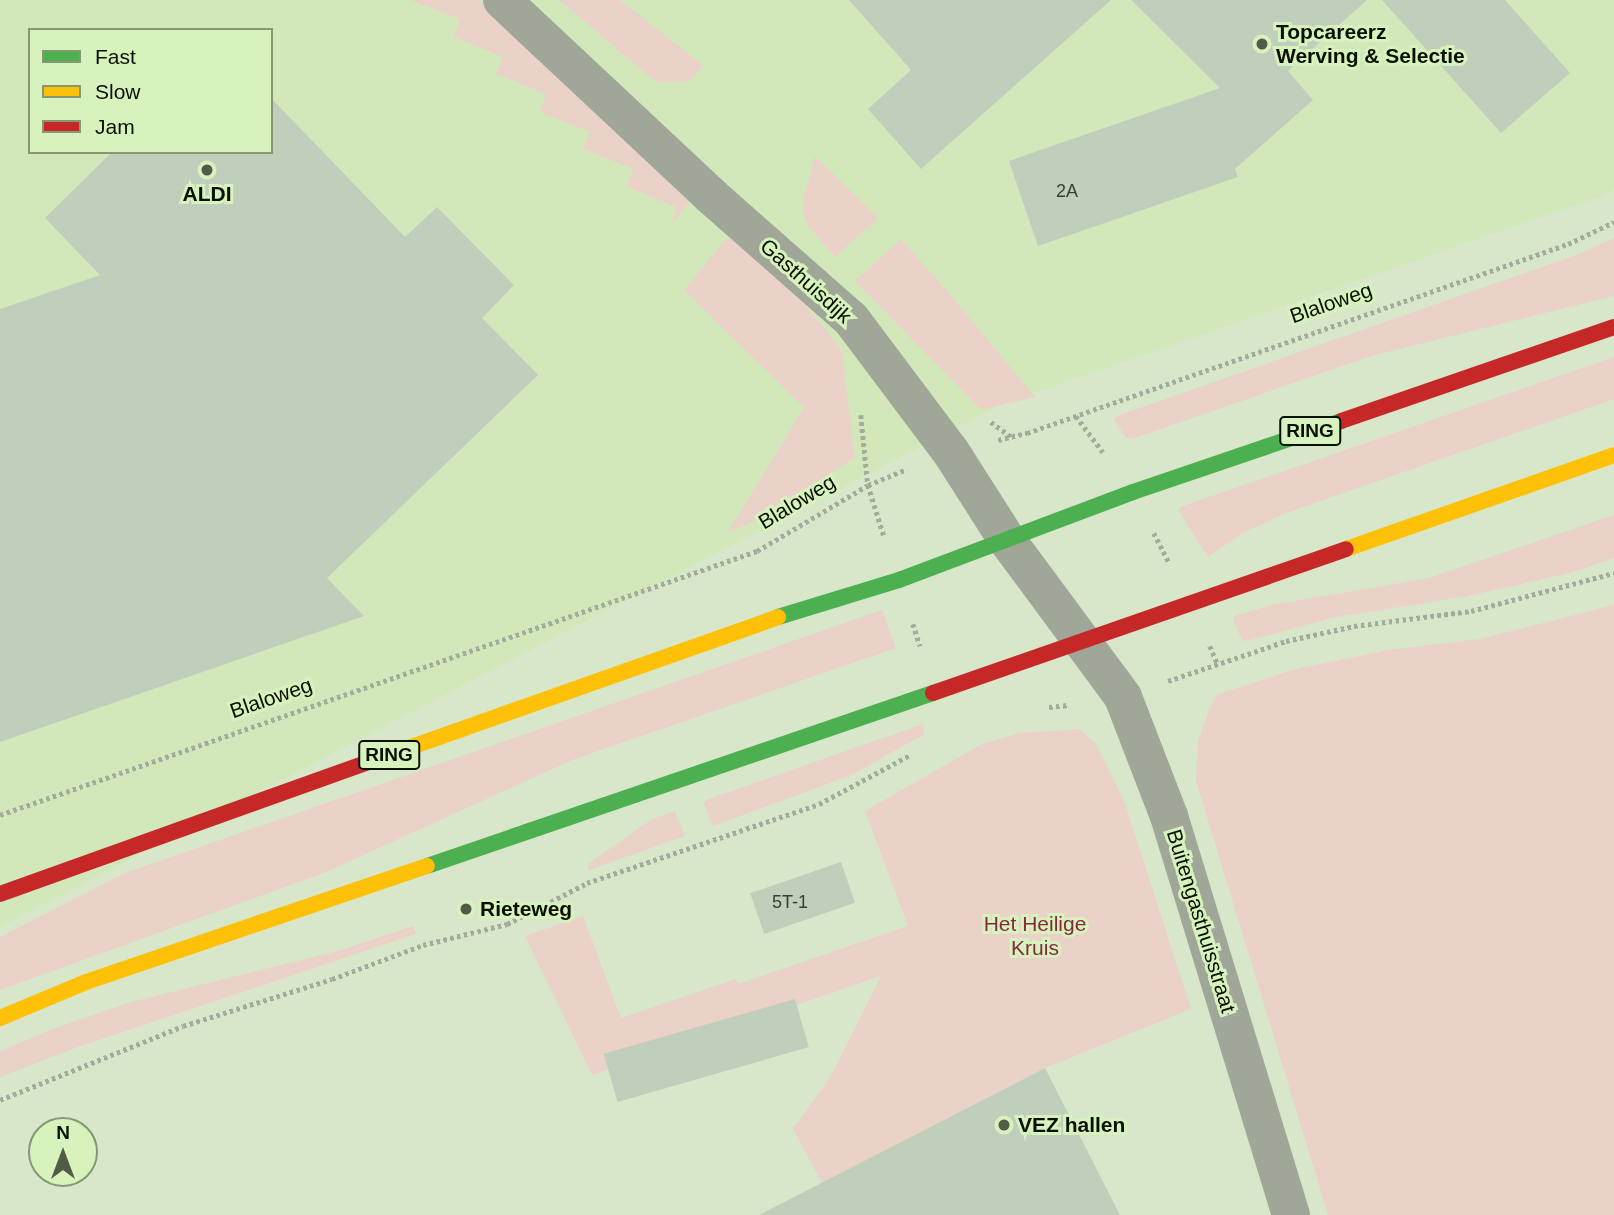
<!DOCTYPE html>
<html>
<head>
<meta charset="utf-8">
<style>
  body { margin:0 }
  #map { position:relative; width:1614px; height:1215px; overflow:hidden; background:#d8e6ca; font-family:Arial,sans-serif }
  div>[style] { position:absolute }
  .built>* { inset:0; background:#d2e8bb }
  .green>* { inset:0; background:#ebd2c9 }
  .building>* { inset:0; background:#bfcfbb; transform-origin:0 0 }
  .path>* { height:4.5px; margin-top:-2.25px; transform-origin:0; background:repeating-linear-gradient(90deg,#a3ab9b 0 3.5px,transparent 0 7px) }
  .street>* { height:38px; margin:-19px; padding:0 19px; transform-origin:19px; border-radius:19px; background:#a0a698 }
  .fast>* { height:16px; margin:-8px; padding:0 8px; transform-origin:8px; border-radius:8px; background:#4caf50 }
  .slow>* { height:16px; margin:-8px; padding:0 8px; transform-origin:8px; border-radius:8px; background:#ffc107 }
  .jam>* { height:16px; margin:-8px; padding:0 8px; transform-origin:8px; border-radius:8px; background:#c62828 }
  .dots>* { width:19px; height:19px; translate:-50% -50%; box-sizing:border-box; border:4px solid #d8f2be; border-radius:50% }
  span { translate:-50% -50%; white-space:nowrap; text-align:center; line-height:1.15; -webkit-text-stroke:6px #d8f2be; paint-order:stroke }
  .number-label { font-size:18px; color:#364030 }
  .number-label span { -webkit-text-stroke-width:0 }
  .shield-label span { padding:2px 5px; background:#d8f2be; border:2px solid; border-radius:5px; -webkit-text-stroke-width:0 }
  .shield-label { font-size:19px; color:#081001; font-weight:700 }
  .poi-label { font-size:21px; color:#081001; font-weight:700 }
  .left { translate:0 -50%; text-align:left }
  .street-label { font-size:21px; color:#081001 }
  .park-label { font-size:21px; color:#842a40 }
  .legend { position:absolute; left:28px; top:28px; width:245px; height:126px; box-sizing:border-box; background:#d8f2be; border:2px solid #859872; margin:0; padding:9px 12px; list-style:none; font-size:21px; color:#081001 }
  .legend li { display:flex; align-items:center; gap:14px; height:35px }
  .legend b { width:35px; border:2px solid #859872 }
  .north { position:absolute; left:28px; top:1117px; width:70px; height:70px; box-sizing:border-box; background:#d8f2be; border:2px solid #859872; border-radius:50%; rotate:0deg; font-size:19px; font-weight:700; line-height:28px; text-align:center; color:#081001 }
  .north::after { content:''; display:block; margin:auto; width:24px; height:32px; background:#515b47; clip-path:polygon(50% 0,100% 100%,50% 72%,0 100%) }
</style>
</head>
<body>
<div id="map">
  <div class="built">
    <div style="clip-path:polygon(evenodd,0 0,1614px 0,1614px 189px,1602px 196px,1002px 404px,0 927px,0 0,30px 30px,271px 30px,271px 152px,30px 152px,30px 30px)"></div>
  </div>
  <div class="green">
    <div style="clip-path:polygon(410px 0,478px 0,689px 182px,691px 200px,672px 224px,676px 207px,627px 187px,633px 169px,583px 149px,590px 132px,540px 112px,546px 94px,496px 74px,503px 57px,454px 37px,460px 19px)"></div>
    <div style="clip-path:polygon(559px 0,620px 0,704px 66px,691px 79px,682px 82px,656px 82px)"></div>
    <div style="clip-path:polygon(815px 156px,878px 218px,835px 257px,809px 227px,803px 214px,803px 200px)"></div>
    <div style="clip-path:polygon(732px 237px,800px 297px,842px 351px,855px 457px,766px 516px,727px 533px,804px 408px,684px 290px,726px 239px)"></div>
    <div style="clip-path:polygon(1614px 238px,1614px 296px,1371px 356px,1132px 439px,1127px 438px,1114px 421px,1117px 416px,1579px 254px)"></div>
    <div style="clip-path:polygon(901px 239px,947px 291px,1035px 397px,981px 410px,855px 281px)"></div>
    <div style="clip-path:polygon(1614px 357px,1614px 399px,1286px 513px,1241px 534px,1208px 557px,1179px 512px,1180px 507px)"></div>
    <div style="clip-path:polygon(1614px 515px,1614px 558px,1570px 573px,1468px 596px,1332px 618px,1247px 641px,1242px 640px,1233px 620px,1235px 616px,1271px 605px,1429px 578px)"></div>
    <div style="clip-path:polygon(1614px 605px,1614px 1215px,1328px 1215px,1196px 781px,1198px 742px,1210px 707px,1218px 694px,1296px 669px,1388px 650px,1479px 639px)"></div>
    <div style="clip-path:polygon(882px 610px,896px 648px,572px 760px,324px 873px,0 990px,0 937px,125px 873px)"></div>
    <div style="clip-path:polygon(923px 724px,924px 734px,852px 775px,713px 826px,704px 804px,706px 800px)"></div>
    <div style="clip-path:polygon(1079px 729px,1096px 744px,1125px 803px,1191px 1009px,1045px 1068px,822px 1183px,793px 1129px,831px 1076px,881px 976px,592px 1075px,525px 936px,583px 916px,621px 1018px,736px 979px,738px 984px,908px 926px,865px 811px,982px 744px,1020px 733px)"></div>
    <div style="clip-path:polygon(675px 811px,685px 836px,589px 870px,588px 864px,652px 819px)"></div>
    <div style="clip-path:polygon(413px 926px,416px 934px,78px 1047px,0 1077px,0 1051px,58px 1027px,131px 1002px,338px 951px)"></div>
  </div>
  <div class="building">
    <div style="clip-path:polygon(849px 0,1111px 0,921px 169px,868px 109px,911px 70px)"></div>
    <div style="clip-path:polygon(1131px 0,1367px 0,1288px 71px,1313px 100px,1235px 169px,1238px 177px,1038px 246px,1009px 161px,1220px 88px)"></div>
    <div style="clip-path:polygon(1382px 0,1505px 0,1570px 73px,1501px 133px)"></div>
    <div style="clip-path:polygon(271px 98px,405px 237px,437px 207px,514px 285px,482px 318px,538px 375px,327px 578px,364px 616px,0 742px,0 309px,100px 275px,45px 218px,112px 152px,271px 152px)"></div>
    <div style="left:841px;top:862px;width:43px;height:96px;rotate:71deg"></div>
    <div style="left:795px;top:999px;width:50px;height:199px;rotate:74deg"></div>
    <div style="clip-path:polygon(1045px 1068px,1120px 1215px,759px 1215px)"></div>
  </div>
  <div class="path">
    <div style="left:861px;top:415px;width:70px;rotate:84.3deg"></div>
    <div style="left:868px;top:485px;width:53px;rotate:72.6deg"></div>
    <div style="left:1076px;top:416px;width:45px;rotate:53.1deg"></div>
    <div style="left:991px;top:422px;width:26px;rotate:36deg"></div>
    <div style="left:998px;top:440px;width:30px;rotate:-14deg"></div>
    <div style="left:1027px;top:433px;width:573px;rotate:-19.26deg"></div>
    <div style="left:1568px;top:244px;width:51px;rotate:-25.6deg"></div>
    <div style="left:1154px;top:533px;width:34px;rotate:63deg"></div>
    <div style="left:913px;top:624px;width:23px;rotate:72deg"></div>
    <div style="left:1210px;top:646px;width:21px;rotate:67deg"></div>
    <div style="left:1168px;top:681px;width:125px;rotate:-18.7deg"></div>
    <div style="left:1286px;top:641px;width:70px;rotate:-12.4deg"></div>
    <div style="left:1354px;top:626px;width:118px;rotate:-7.3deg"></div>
    <div style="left:1471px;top:611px;width:148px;rotate:-14.9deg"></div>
    <div style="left:1049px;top:707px;width:19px;rotate:-6deg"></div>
    <div style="left:0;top:815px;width:802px;rotate:-19.23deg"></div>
    <div style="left:757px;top:551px;width:129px;rotate:-30.7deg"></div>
    <div style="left:868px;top:485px;width:42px;rotate:-22.3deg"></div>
    <div style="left:0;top:1100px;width:197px;rotate:-22deg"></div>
    <div style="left:183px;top:1026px;width:156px;rotate:-17.5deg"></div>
    <div style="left:332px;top:979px;width:97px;rotate:-20.5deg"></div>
    <div style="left:423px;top:945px;width:87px;rotate:-14deg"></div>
    <div style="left:507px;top:924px;width:90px;rotate:-27.1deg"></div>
    <div style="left:587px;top:883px;width:245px;rotate:-18.8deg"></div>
    <div style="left:819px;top:804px;width:103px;rotate:-28.3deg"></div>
  </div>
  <div class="street">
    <div style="left:502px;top:0;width:284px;rotate:43.1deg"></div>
    <div style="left:709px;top:194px;width:189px;rotate:41.4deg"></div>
    <div style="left:851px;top:319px;width:166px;rotate:53.1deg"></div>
    <div style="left:951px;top:452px;width:104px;rotate:57.5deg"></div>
    <div style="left:1007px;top:540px;width:195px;rotate:53.5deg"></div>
    <div style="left:1123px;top:697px;width:128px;rotate:68.9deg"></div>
    <div style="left:1169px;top:816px;width:417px;rotate:73deg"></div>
  </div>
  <div class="fast">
    <div style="left:778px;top:617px;width:127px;rotate:-17deg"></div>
    <div style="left:899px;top:580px;width:250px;rotate:-20.6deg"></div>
    <div style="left:1133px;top:492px;width:220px;rotate:-18.8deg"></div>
    <div style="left:427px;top:866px;width:535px;rotate:-18.88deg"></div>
  </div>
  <div class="slow">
    <div style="left:1346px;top:549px;width:284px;rotate:-19.3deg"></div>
    <div style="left:386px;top:756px;width:416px;rotate:-19.5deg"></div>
    <div style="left:0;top:1018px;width:93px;rotate:-22.7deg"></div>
    <div style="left:86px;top:982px;width:360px;rotate:-18.8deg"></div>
  </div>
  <div class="jam">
    <div style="left:1341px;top:421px;width:289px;rotate:-19deg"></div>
    <div style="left:933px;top:693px;width:437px;rotate:-19.2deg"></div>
    <div style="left:0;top:894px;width:410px;rotate:-19.7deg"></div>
  </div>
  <div class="dots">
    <div style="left:1262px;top:44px;background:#515b47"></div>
    <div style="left:207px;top:170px;background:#515b47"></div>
    <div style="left:466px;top:909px;background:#515b47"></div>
    <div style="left:1004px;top:1125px;background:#515b47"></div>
  </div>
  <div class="number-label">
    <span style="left:1067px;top:191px">2A</span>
    <span style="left:790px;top:902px">5T-1</span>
  </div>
  <div class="shield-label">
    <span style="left:1310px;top:431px">RING</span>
    <span style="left:389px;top:755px">RING</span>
  </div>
  <div class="poi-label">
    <span class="left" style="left:1276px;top:44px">Topcareerz<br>Werving &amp; Selectie</span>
    <span style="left:207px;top:194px">ALDI</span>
    <span class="left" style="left:480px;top:909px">Rieteweg</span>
    <span class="left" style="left:1018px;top:1125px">VEZ hallen</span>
  </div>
  <div class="street-label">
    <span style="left:806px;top:281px;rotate:42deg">Gasthuisdijk</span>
    <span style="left:1331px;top:303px;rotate:-19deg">Blaloweg</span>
    <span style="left:797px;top:502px;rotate:-31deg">Blaloweg</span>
    <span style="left:271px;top:698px;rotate:-19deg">Blaloweg</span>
    <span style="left:1201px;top:921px;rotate:73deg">Buitengasthuisstraat</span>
  </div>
  <div class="park-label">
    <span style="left:1035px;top:936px">Het Heilige<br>Kruis</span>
  </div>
  <ul class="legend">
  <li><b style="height:9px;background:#4caf50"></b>Fast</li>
  <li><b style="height:9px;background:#ffc107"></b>Slow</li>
  <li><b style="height:9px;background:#c62828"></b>Jam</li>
  </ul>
  <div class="north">N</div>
</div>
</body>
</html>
